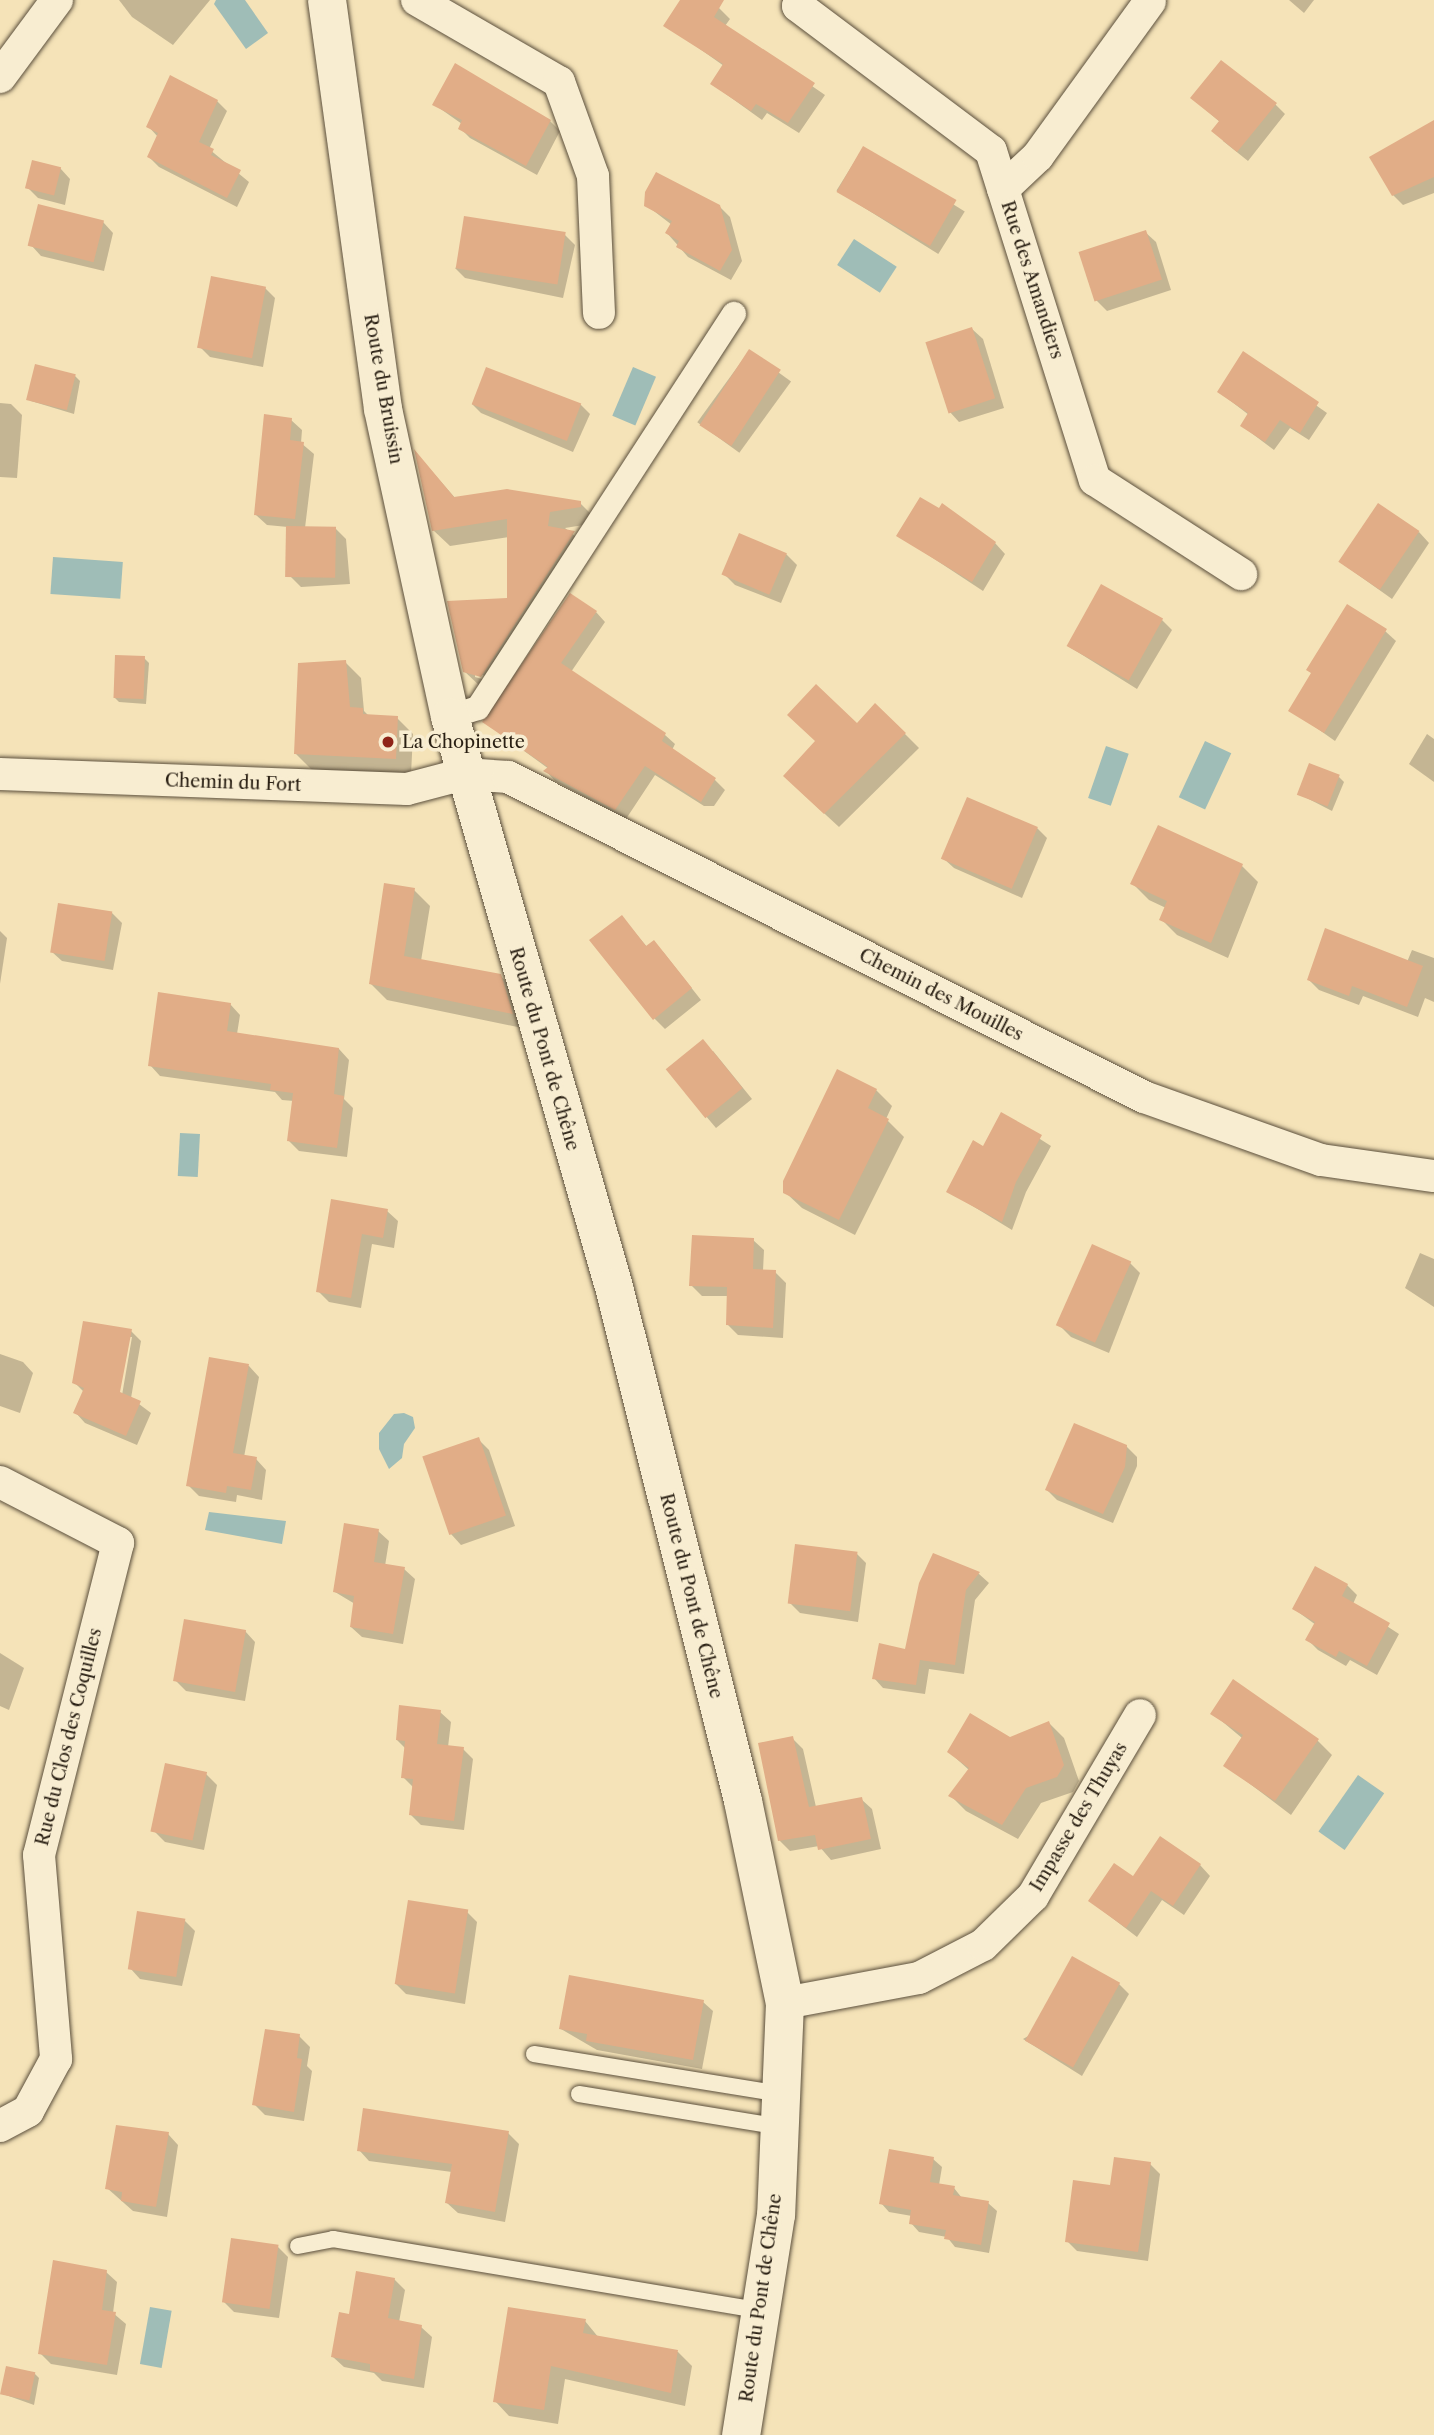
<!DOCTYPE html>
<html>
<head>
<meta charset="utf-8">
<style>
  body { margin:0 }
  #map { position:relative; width:1434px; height:2435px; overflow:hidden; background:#f5e3b8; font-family:"Libre Caslon Text",serif }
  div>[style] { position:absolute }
  .water>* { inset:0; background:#9fbdb7; transform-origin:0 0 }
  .shadow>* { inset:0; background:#0003; transform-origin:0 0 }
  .building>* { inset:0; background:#e1ad87; transform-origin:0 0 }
  .roads { filter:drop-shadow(0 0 2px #5b4f3c) drop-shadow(0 0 2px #5b4f3c) }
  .service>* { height:16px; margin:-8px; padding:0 8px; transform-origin:8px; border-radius:8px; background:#f8edd1 }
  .pedestrian>* { height:24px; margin:-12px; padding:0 12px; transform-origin:12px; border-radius:12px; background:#f8edd1 }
  .minor>* { height:32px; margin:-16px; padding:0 16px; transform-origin:16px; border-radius:16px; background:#f8edd1 }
  .tertiary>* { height:38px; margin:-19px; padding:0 19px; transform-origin:19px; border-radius:19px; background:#f8edd1 }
  .dots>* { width:19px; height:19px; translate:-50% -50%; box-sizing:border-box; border:4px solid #f8edd1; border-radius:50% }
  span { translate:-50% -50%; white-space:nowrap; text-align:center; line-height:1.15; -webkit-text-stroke:7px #f8edd1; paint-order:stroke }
  .street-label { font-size:18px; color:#281e12 }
  .poi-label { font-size:18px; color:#281e12 }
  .left { translate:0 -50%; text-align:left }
</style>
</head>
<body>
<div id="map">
  <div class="water">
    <div style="clip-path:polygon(216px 0,245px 0,268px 33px,246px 49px,214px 4px)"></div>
    <div style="left:854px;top:239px;width:51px;height:31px;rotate:33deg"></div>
    <div style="left:633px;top:367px;width:25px;height:53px;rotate:23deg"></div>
    <div style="left:53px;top:557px;width:70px;height:37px;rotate:4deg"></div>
    <div style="left:1205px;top:741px;width:29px;height:62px;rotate:25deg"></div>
    <div style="left:1106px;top:746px;width:24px;height:55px;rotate:19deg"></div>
    <div style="left:180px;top:1133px;width:20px;height:43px;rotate:3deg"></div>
    <div style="clip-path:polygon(404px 1413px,413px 1417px,415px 1428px,404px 1444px,402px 1458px,389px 1469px,379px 1449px,379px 1433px,394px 1414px)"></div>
    <div style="clip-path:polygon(209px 1512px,286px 1521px,282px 1544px,205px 1530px)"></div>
    <div style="left:1358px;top:1775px;width:32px;height:69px;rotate:35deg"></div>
    <div style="left:150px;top:2307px;width:22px;height:58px;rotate:10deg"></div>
  </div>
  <div class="shadow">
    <div style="clip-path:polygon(119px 0,210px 0,173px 45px,132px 17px)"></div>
    <div style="clip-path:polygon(682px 0,706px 0,719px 8px,730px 19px,725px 26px,825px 95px,799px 133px,767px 113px,762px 120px,712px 84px,724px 66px,666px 25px)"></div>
    <div style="clip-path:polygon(1289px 0,1314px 0,1304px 13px)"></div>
    <div style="clip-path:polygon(1192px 98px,1275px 104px,1285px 114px,1248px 161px,1223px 141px,1220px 122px)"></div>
    <div style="clip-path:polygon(217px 101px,227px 111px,209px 149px,249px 182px,237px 207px,159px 167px,149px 157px,158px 137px,148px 126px)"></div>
    <div style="clip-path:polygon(435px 105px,550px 121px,560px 131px,537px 175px,470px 138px,460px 128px,462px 124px)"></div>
    <div style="clip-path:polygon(1434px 122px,1434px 193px,1403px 205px,1393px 195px)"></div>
    <div style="left:863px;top:148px;width:120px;height:50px;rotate:32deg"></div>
    <div style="clip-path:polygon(60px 168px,70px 179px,65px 205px,38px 198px,27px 187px)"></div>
    <div style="clip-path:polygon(646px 205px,719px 206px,730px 217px,742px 261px,731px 280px,688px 257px,667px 233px,672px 225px)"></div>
    <div style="clip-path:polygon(103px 222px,113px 233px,104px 271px,41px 256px,31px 245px)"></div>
    <div style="clip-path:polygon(1145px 232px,1156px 242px,1171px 290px,1107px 311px,1096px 300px)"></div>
    <div style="clip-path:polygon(565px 235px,575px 245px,563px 298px,465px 278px,455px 268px)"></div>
    <div style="clip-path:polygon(265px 288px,275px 298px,263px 367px,210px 357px,200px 347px)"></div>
    <div style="clip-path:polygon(972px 329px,983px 339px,1004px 408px,959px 422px,949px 411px)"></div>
    <div style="left:749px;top:351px;width:52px;height:88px;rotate:36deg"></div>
    <div style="clip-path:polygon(1243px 354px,1327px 413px,1309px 440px,1290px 428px,1274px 450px,1242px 426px,1249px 415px,1219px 392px)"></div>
    <div style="clip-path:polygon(75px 376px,80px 381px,74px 414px,31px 401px)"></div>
    <div style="clip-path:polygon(0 403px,11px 404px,22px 415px,17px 478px,0 477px)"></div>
    <div style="clip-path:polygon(472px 404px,580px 404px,590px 414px,573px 452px,481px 413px)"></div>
    <div style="clip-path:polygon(291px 420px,302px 430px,301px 443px,314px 454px,305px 528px,336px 529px,346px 539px,350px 584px,301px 587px,290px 576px,288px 527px,267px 525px,256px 515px)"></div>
    <div style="clip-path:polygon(evenodd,417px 454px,456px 499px,507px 491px,580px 503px,596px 519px,596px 523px,565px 528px,590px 548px,497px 692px,481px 687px,464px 671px,449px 603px,509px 599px,509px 537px,450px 546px,433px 530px,417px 454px,475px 673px,489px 677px,489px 681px,475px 677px,475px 673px)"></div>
    <div style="clip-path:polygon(1419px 532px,1429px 543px,1392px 599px,1340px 562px)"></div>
    <div style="clip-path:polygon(898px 535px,995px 543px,1005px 554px,983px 591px)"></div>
    <div style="clip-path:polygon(786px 554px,797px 565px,781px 603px,735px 585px,724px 574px)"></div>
    <div style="clip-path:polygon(596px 612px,605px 622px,571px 672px,665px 735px,675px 744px,672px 750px,715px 780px,725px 790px,714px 806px,704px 806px,655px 775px,626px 819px,555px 781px,546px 771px,549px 769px,484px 722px)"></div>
    <div style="clip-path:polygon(1162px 620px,1172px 630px,1137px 689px,1068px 646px)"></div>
    <div style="clip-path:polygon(1385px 631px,1396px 641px,1335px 741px,1291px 710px)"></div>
    <div style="clip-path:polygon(144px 658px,149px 663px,146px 704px,119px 702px,114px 697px)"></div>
    <div style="clip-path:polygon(345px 662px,361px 678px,364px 711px,370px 717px,397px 718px,413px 734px,411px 775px,312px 770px,296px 754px)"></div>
    <div style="clip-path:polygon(857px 726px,905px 734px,919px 748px,839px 827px,800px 791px,816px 742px)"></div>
    <div style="clip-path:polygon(1427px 734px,1434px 739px,1434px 782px,1409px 764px)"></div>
    <div style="clip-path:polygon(1339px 777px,1344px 782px,1332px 811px,1299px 794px)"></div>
    <div style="clip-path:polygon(1159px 827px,1242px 866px,1258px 882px,1228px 958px,1177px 935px,1161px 919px,1166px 908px,1149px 900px,1133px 884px)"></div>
    <div style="clip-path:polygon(1037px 828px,1047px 838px,1022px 898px,954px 868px,943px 858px)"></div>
    <div style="clip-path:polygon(414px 890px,430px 906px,421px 961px,500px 975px,516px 992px,527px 1029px,387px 1000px,371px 984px)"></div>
    <div style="clip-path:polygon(112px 913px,122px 923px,113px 970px,62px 961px,52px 952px)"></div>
    <div style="clip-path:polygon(622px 917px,648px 948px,654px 943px,664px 953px,701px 1000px,665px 1029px,654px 1018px)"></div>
    <div style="clip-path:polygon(0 931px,7px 938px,0 984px)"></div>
    <div style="clip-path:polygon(1412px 950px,1434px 958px,1434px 1002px,1425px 998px,1418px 1017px,1363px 996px,1359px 1005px,1319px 990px,1309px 980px,1407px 962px)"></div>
    <div style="clip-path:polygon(230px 1004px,240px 1015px,237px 1034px,339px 1049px,349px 1060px,344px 1099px,353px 1108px,347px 1157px,299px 1151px,289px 1141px,294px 1101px,282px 1100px,275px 1092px,160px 1076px,150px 1065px)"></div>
    <div style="clip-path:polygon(713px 1051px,752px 1099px,716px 1128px,667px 1070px)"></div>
    <div style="clip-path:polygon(876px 1090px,892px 1106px,886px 1119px,904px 1137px,855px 1235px,802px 1208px,785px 1192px)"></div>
    <div style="clip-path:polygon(1002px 1115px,1051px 1146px,1026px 1192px,1012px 1230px,948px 1191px,983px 1148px)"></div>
    <div style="clip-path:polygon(332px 1201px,387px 1211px,398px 1221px,394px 1248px,372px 1244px,361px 1308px,329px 1302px,318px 1291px)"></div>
    <div style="clip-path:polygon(753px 1240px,764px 1250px,763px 1271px,775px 1272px,786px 1283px,783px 1338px,738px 1335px,728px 1325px,728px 1296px,702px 1296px,691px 1285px)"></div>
    <div style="clip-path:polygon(1420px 1253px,1434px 1259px,1434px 1307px,1405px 1288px)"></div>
    <div style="clip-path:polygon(1130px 1263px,1140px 1273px,1109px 1353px,1071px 1337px,1061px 1327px)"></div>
    <div style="clip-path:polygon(evenodd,131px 1331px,141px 1341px,131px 1398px,151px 1413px,137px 1445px,85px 1423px,75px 1412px,84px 1392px,74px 1382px,131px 1331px,128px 1337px,132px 1337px,121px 1401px,117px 1400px,128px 1337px)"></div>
    <div style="clip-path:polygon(0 1354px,23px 1362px,33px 1373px,20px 1413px,0 1406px)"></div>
    <div style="clip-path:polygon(210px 1359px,249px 1366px,259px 1377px,244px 1457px,256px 1459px,266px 1470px,262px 1500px,237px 1495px,236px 1502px,199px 1496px,188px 1485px)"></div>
    <div style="clip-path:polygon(478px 1439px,489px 1450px,515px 1526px,461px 1545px,451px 1534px)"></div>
    <div style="clip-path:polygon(1126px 1446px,1137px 1457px,1137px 1466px,1113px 1523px,1057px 1500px,1047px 1490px)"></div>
    <div style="clip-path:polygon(378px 1531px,389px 1541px,385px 1566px,404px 1569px,415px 1579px,403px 1644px,362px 1637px,351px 1627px,355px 1604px,335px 1592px)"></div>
    <div style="clip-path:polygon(856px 1553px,866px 1563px,858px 1622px,800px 1613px,790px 1603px)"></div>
    <div style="clip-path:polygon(934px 1555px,979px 1574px,989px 1583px,975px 1600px,964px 1674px,929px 1669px,925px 1694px,883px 1688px,874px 1678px,907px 1651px)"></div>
    <div style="clip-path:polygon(1347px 1585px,1357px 1595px,1353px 1604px,1399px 1634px,1377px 1675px,1350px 1660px,1346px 1666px,1318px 1650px,1308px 1640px,1316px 1625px,1294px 1609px)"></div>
    <div style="clip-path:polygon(245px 1631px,255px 1642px,245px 1701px,186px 1691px,175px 1680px)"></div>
    <div style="clip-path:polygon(0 1653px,24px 1668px,9px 1710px,0 1706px)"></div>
    <div style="clip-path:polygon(440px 1712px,451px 1722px,448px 1747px,463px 1749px,473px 1759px,464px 1830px,421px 1825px,411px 1815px,413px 1787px,403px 1777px,406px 1749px,397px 1740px)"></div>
    <div style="clip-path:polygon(1212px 1713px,1317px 1740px,1332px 1755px,1291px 1815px,1225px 1765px,1242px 1738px)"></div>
    <div style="clip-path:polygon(1049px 1723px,1064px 1738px,1079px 1781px,1073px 1792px,1041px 1803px,1018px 1839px,966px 1811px,951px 1796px,969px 1770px,949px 1752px,1009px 1739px)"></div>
    <div style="clip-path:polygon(792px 1738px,803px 1749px,816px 1807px,861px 1799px,872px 1809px,881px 1849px,831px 1860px,819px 1846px,790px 1851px,779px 1840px)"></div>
    <div style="clip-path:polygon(206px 1774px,217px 1785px,204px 1850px,165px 1842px,154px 1831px)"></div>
    <div style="clip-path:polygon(1200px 1865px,1210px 1876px,1184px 1915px,1162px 1900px,1137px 1937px,1090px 1901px,1134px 1878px)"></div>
    <div style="clip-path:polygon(467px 1912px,477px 1922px,465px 2004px,406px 1994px,396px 1984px)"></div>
    <div style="clip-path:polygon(184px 1920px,195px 1931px,182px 1986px,140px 1979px,130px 1968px)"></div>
    <div style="clip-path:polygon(1119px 1984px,1129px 1994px,1082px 2076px,1023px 2039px)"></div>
    <div style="clip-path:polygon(703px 2002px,713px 2011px,702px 2069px,597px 2050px,561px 2029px)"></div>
    <div style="clip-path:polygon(299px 2036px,310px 2047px,307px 2066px,312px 2071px,304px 2121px,265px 2115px,254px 2104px)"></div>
    <div style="clip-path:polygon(508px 2133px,519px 2144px,505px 2222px,458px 2213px,447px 2203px,452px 2172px,369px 2161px,359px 2150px)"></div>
    <div style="clip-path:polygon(168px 2134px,178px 2145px,167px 2217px,133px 2211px,107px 2188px)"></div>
    <div style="clip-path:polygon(933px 2159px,942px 2167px,939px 2185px,954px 2188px,962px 2198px,988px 2203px,997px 2211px,989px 2253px,955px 2247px,947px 2237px,919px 2232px,911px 2223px,912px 2216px,889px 2212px,881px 2203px)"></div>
    <div style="clip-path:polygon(1150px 2164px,1160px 2174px,1148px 2261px,1077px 2251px,1067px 2241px,1111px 2187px)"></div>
    <div style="clip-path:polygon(277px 2246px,288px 2257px,279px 2318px,234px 2312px,223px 2301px)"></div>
    <div style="clip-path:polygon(106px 2272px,117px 2282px,113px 2313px,126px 2324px,117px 2375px,51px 2364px,40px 2353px)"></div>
    <div style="clip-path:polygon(394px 2279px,405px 2290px,399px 2322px,421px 2327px,432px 2337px,424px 2388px,382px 2381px,374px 2373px,344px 2367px,333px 2357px,350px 2316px)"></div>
    <div style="clip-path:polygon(585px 2321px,599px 2338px,678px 2352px,692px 2366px,685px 2406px,565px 2379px,558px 2424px,509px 2416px,495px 2401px)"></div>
    <div style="clip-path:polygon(34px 2373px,39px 2378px,34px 2405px,3px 2394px)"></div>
  </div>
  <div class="building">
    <div style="clip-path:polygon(680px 0,724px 0,714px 17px,815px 83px,788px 123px,756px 104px,751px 111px,710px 84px,723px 64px,663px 26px)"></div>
    <div style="clip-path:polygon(1221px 60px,1277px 103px,1237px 152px,1211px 131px,1219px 121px,1190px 98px)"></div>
    <div style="clip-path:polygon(455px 63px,551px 120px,526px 166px,458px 129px,462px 120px,432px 105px)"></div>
    <div style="clip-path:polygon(170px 75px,218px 100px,199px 142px,214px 149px,211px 155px,241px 170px,227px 198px,147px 157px,158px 133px,146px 127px)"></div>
    <div style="clip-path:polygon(1434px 120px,1434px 177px,1392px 196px,1369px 157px)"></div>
    <div style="left:863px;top:146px;width:108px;height:53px;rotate:30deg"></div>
    <div style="left:32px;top:160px;width:30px;height:29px;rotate:14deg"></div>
    <div style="clip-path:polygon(656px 172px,720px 205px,732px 250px,720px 271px,676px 247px,679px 241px,665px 233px,672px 221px,644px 206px,645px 192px)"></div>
    <div style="left:38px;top:204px;width:68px;height:43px;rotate:14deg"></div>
    <div style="left:464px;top:216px;width:103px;height:53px;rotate:9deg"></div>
    <div style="left:1146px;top:230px;width:52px;height:71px;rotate:72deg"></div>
    <div style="left:211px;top:276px;width:56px;height:73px;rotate:11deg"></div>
    <div style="left:972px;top:327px;width:75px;height:49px;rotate:72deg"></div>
    <div style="left:749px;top:349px;width:38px;height:91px;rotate:33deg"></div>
    <div style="clip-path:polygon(1243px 351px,1319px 402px,1300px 433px,1280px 420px,1265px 442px,1240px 426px,1248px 413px,1217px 392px)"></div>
    <div style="left:35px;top:364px;width:42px;height:37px;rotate:14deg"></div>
    <div style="left:486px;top:367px;width:102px;height:40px;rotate:21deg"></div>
    <div style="clip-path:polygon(264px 414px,292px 418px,290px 440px,304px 442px,295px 519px,254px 515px)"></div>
    <div style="clip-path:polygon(414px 449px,454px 497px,507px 489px,581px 501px,581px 507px,550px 512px,548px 526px,575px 531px,481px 677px,463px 672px,447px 601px,507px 598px,507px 519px,432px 531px)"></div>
    <div style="clip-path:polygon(920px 497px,939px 508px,942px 503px,996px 542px,972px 582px,896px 536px)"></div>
    <div style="left:1378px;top:503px;width:50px;height:71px;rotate:34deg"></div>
    <div style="left:286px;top:526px;width:50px;height:51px;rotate:1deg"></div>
    <div style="left:739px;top:533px;width:52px;height:45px;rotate:23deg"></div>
    <div style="left:1101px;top:584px;width:71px;height:71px;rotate:29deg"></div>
    <div style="clip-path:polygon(570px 593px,597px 611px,561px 663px,666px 733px,662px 741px,716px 778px,701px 802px,645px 766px,615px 810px,543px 771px,548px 767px,482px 722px)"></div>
    <div style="clip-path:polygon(1347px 604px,1387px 629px,1324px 733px,1288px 711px,1311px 673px,1306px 670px)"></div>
    <div style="left:115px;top:655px;width:30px;height:43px;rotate:2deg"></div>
    <div style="clip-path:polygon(346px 660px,350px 707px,363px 708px,363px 714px,398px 716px,396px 759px,294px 754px,298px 663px)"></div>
    <div style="clip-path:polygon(816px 684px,857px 723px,875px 703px,906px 733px,824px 814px,783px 776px,815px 741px,787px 715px)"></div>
    <div style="left:1309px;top:763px;width:33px;height:34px;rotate:21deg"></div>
    <div style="left:967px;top:797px;width:77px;height:67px;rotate:23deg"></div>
    <div style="clip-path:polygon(1158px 825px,1243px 864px,1211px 943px,1159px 920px,1167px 901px,1130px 884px)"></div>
    <div style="clip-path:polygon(384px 883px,415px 888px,404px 956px,501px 974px,513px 1014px,369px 984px)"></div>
    <div style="left:58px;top:903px;width:55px;height:50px;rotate:9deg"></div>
    <div style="clip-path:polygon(622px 915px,646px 946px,654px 940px,692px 988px,653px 1020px,589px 940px)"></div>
    <div style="clip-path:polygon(1325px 928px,1423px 966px,1407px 1007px,1352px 986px,1349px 996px,1307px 980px)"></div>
    <div style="clip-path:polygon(158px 992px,231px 1003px,227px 1031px,339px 1048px,334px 1094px,344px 1096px,337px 1148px,287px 1141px,293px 1093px,270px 1090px,271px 1084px,148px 1066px)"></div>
    <div style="left:703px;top:1039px;width:63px;height:48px;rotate:51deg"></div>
    <div style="clip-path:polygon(837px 1069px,877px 1089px,868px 1108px,889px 1119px,839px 1220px,783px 1193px,783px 1181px)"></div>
    <div style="clip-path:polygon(1001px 1112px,1042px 1135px,1016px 1182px,1002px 1222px,946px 1192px,973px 1140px,983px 1146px)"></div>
    <div style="clip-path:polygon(331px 1199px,388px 1209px,383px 1238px,362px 1234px,351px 1298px,316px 1292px)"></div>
    <div style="clip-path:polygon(692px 1235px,754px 1238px,753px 1269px,776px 1270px,773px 1328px,726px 1325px,727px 1287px,689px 1286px)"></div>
    <div style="left:1092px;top:1244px;width:43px;height:89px;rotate:24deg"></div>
    <div style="clip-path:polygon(83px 1321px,132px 1329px,120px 1392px,141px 1401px,126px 1436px,73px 1413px,84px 1388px,72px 1383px)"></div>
    <div style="clip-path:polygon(209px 1357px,249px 1364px,233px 1453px,257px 1457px,251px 1490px,227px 1486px,226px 1493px,186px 1486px)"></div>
    <div style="clip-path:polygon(1074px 1423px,1127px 1445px,1125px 1467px,1103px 1514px,1045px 1490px)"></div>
    <div style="left:479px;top:1437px;width:83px;height:60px;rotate:71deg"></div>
    <div style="clip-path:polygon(344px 1523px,379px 1529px,374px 1562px,405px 1567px,393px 1634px,350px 1627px,354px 1596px,333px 1592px)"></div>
    <div style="left:795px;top:1544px;width:63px;height:60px;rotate:7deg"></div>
    <div style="clip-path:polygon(933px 1553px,980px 1572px,966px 1590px,955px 1665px,920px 1660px,916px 1685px,872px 1679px,879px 1643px,905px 1649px,919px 1583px)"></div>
    <div style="clip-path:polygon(1315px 1566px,1348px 1584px,1342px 1596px,1390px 1623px,1367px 1666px,1339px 1651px,1336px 1657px,1305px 1640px,1315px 1622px,1292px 1609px)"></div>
    <div style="left:184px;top:1619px;width:63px;height:63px;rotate:10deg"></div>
    <div style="clip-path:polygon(1233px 1679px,1319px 1739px,1275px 1801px,1223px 1766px,1243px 1735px,1210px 1714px)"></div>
    <div style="clip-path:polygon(399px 1705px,441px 1710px,437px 1744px,464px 1747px,454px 1821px,409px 1815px,413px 1779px,401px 1778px,405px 1741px,396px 1740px)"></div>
    <div style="clip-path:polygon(970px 1713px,1010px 1737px,1049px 1721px,1064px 1765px,1057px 1777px,1026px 1788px,1002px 1825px,948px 1796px,969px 1768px,947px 1752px)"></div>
    <div style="clip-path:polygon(793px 1736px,809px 1807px,862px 1797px,871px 1839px,818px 1850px,815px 1835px,778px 1841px,758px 1743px)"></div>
    <div style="left:165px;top:1763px;width:43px;height:70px;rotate:12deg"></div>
    <div style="clip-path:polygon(1160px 1836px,1201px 1864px,1173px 1906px,1151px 1891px,1126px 1928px,1088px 1901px,1114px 1863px,1133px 1876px)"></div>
    <div style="left:408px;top:1900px;width:61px;height:85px;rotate:9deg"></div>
    <div style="left:137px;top:1911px;width:49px;height:59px;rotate:9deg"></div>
    <div style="left:1072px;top:1956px;width:55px;height:97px;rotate:29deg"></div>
    <div style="clip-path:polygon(569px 1975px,704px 2000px,693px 2060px,586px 2041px,587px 2034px,559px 2029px)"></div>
    <div style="clip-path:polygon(265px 2029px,300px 2034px,297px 2058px,302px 2059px,294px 2112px,252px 2105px)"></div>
    <div style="clip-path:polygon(363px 2108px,509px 2131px,495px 2212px,445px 2203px,452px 2164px,357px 2151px)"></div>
    <div style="clip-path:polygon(116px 2125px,169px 2132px,156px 2207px,121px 2201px,122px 2192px,105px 2189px)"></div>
    <div style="clip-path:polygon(889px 2149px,934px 2157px,930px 2182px,955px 2186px,953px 2195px,989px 2201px,981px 2245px,944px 2239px,946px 2230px,909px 2224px,911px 2210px,879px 2204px)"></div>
    <div style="clip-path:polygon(1114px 2157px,1151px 2162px,1138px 2252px,1065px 2242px,1073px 2180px,1110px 2185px)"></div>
    <div style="left:231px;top:2238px;width:48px;height:65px;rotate:8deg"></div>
    <div style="clip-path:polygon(53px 2260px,107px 2270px,102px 2310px,116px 2312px,107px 2365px,38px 2354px)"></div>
    <div style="clip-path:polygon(356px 2271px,395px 2278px,388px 2318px,422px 2325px,414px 2379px,370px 2371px,370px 2364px,331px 2357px,339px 2312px,349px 2314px)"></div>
    <div style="clip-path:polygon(508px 2307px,586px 2319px,583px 2333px,678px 2350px,671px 2393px,551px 2366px,544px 2410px,493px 2402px)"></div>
    <div style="left:6px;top:2366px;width:30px;height:29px;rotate:12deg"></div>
  </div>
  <div class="roads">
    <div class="service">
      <div style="left:534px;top:2054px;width:251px;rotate:9.2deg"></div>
      <div style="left:579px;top:2094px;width:204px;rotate:9.3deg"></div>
      <div style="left:298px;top:2246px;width:36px;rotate:-11deg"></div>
      <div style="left:333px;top:2239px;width:434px;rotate:9.5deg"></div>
    </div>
    <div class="pedestrian">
      <div style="left:450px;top:717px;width:29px;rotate:-18deg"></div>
      <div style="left:478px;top:708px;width:470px;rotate:-57deg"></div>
    </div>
    <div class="minor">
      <div style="left:417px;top:0;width:164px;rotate:30deg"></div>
      <div style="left:559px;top:82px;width:100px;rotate:70.1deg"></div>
      <div style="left:593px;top:176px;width:137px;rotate:87.5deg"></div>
      <div style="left:800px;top:0;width:6px;rotate:108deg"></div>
      <div style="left:798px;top:6px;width:241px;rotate:36.9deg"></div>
      <div style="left:991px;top:151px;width:345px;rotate:72.5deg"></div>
      <div style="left:1095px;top:480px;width:174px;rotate:32.8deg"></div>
      <div style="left:0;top:77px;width:96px;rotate:-53.5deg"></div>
      <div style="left:1003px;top:189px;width:48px;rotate:-43.3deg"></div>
      <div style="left:1038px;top:156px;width:191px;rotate:-54.1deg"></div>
      <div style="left:0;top:774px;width:407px;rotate:2.1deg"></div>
      <div style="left:407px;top:789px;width:59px;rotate:-14.7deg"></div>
      <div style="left:464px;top:774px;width:44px;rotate:3.9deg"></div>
      <div style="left:508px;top:777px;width:712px;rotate:26.71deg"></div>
      <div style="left:1144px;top:1097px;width:188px;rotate:19.6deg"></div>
      <div style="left:1321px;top:1160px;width:114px;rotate:8.1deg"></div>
      <div style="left:0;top:1482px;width:133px;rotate:27.3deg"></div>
      <div style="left:118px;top:1543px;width:322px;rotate:104.2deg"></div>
      <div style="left:39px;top:1855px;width:205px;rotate:85.2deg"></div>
      <div style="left:56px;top:2059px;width:59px;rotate:118.3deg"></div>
      <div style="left:28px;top:2111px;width:32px;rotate:152deg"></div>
      <div style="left:785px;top:2003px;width:136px;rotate:-10.6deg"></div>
      <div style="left:919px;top:1978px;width:72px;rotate:-27.3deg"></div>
      <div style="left:983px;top:1945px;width:70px;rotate:-44.4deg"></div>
      <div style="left:1033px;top:1896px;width:210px;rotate:-59.4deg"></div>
    </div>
    <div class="tertiary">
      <div style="left:327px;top:0;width:413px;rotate:82.2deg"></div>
      <div style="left:383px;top:409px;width:315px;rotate:77.7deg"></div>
      <div style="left:450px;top:717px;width:593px;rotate:73.95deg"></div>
      <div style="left:614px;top:1287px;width:530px;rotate:75.91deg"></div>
      <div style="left:743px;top:1801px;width:206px;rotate:78.3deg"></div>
      <div style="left:785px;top:2003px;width:212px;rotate:92.4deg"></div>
      <div style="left:776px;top:2215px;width:223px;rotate:99deg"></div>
    </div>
  </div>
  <div class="dots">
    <div style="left:388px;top:742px;background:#8f2418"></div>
  </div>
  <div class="street-label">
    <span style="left:1032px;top:280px;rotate:72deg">Rue des Amandiers</span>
    <span style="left:383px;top:389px;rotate:80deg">Route du Bruissin</span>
    <span style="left:233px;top:783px;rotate:2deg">Chemin du Fort</span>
    <span style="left:941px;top:995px;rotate:27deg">Chemin des Mouilles</span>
    <span style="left:544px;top:1049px;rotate:74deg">Route du Pont de Chêne</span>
    <span style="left:691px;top:1596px;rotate:76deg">Route du Pont de Chêne</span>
    <span style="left:69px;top:1737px;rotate:-76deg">Rue du Clos des Coquilles</span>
    <span style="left:1079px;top:1817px;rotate:-59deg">Impasse des Thuyas</span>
    <span style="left:761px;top:2298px;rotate:-82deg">Route du Pont de Chêne</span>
  </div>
  <div class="poi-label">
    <span class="left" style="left:402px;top:742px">La Chopinette</span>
  </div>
</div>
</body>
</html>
